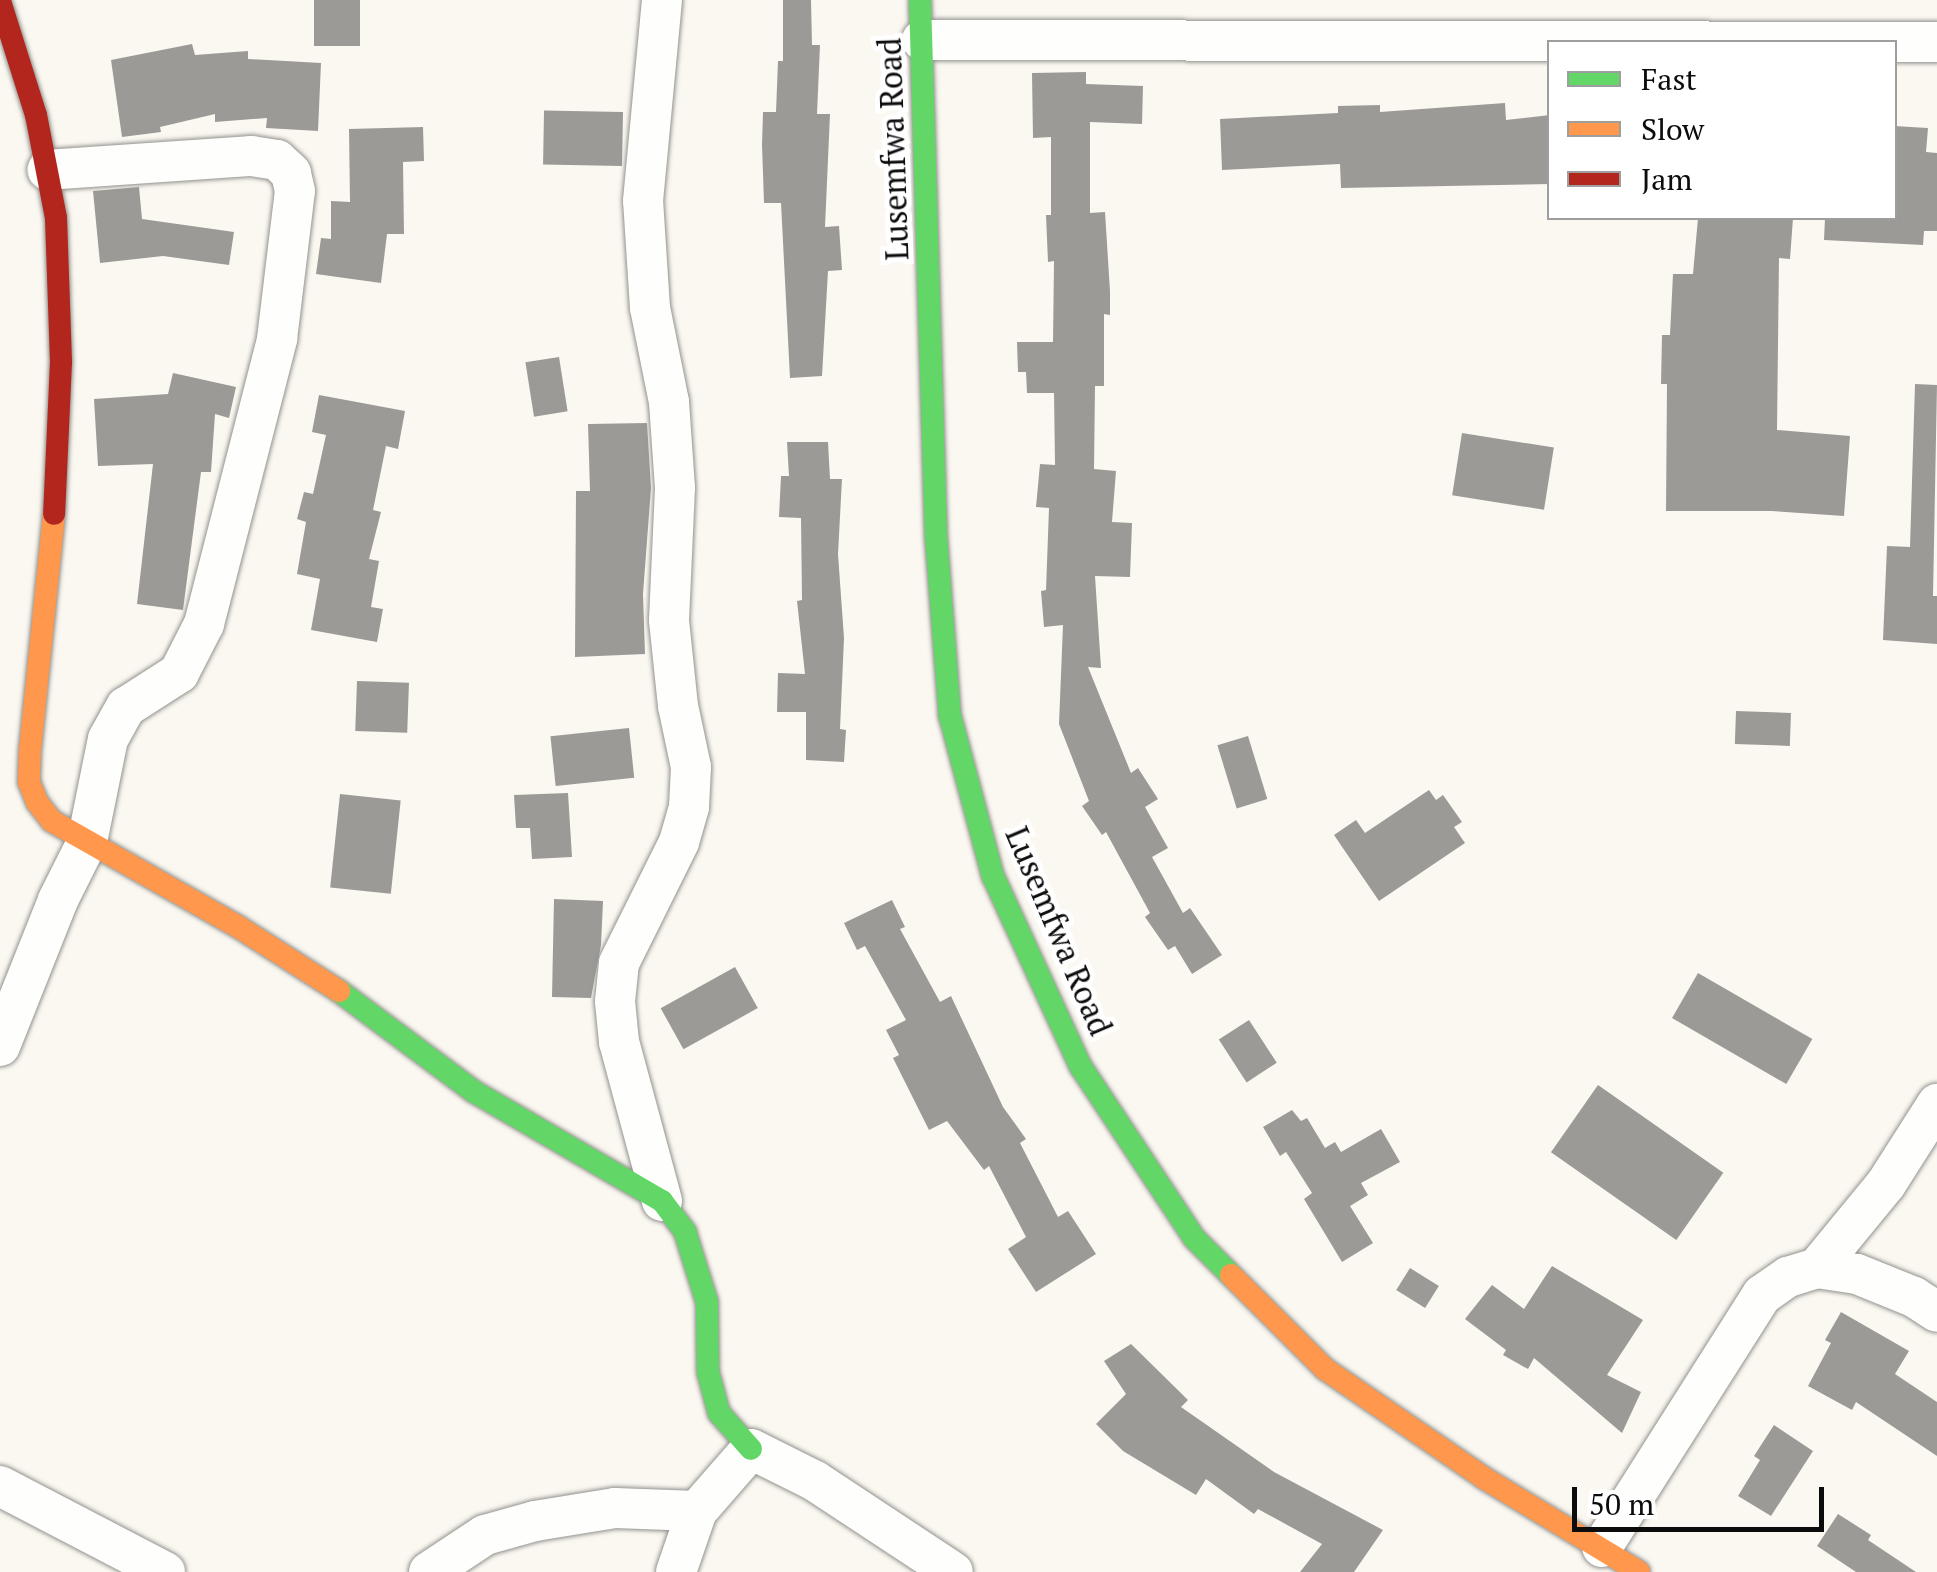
<!DOCTYPE html>
<html>
<head>
<meta charset="utf-8">
<style>
  body { margin:0 }
  #map { position:relative; width:1937px; height:1572px; overflow:hidden; background:#faf8f0; font-family:"PT Serif",serif }
  div>[style] { position:absolute }
  .building>* { inset:0; background:#9c9a96; transform-origin:0 0 }
  .roads { filter:drop-shadow(0 0 2px #93928f) drop-shadow(0 0 2px #93928f) }
  .street>* { height:40px; margin:-20px; padding:0 20px; transform-origin:20px; border-radius:20px; background:#fefefd }
  .fast>* { height:22px; margin:-11px; padding:0 11px; transform-origin:11px; border-radius:11px; background:#63d668 }
  .slow>* { height:22px; margin:-11px; padding:0 11px; transform-origin:11px; border-radius:11px; background:#ff974d }
  .jam>* { height:22px; margin:-11px; padding:0 11px; transform-origin:11px; border-radius:11px; background:#b3261e }
  span { translate:-50% -50%; white-space:nowrap; text-align:center; line-height:1.15; -webkit-text-stroke:10px #fff; paint-order:stroke }
  .street-label { font-size:32px; color:#0c0c0c }
  .legend { position:absolute; left:1547px; top:40px; width:350px; height:180px; box-sizing:border-box; background:#fff; border:2px solid #9e9e9e; margin:0; padding:12px 18px; list-style:none; font-size:30px; color:#0c0c0c }
  .legend li { display:flex; align-items:center; gap:20px; height:50px }
  .legend b { width:50px; border:2px solid #9e9e9e }
  .scale { position:absolute; left:1572px; top:1487px; width:252px; height:45px; box-sizing:border-box; border:5px solid #0c0c0c; border-top:0; padding-left:12px; font-size:30px; line-height:35px; white-space:nowrap; color:#0c0c0c; -webkit-text-stroke:8px #fff; paint-order:stroke }
</style>
</head>
<body>
<div id="map">
  <div class="building">
    <div style="left:314px;top:0;width:46px;height:46px"></div>
    <div style="clip-path:polygon(783px 0,811px 0,812px 45px,820px 45px,817px 114px,830px 114px,825px 227px,839px 226px,842px 270px,828px 271px,822px 376px,790px 378px,781px 203px,764px 203px,762px 145px,763px 112px,776px 112px,778px 61px,783px 61px)"></div>
    <div style="clip-path:polygon(192px 44px,195px 55px,248px 51px,248px 59px,321px 63px,318px 131px,266px 128px,267px 118px,215px 122px,215px 114px,160px 127px,161px 132px,122px 137px,111px 60px)"></div>
    <div style="clip-path:polygon(1086px 72px,1086px 84px,1143px 86px,1142px 124px,1090px 122px,1090px 213px,1105px 212px,1110px 291px,1110px 315px,1104px 314px,1104px 386px,1095px 386px,1094px 469px,1116px 471px,1112px 522px,1132px 523px,1130px 577px,1095px 576px,1101px 668px,1088px 667px,1131px 773px,1138px 768px,1158px 799px,1145px 807px,1168px 848px,1152px 857px,1183px 913px,1190px 908px,1222px 955px,1192px 974px,1175px 946px,1168px 950px,1145px 917px,1150px 913px,1106px 832px,1102px 835px,1082px 806px,1089px 801px,1059px 724px,1063px 625px,1044px 627px,1041px 591px,1046px 590px,1049px 508px,1036px 507px,1040px 464px,1055px 465px,1054px 393px,1027px 393px,1026px 372px,1018px 372px,1017px 342px,1053px 342px,1054px 261px,1048px 262px,1046px 215px,1051px 215px,1051px 137px,1033px 138px,1032px 73px)"></div>
    <div style="clip-path:polygon(1505px 103px,1506px 120px,1550px 115px,1550px 184px,1341px 188px,1340px 164px,1222px 170px,1220px 119px,1338px 113px,1338px 106px,1380px 105px,1380px 112px)"></div>
    <div style="left:623px;top:112px;width:54px;height:79px;rotate:91deg"></div>
    <div style="clip-path:polygon(1894px 126px,1928px 128px,1926px 152px,1937px 153px,1937px 231px,1924px 231px,1923px 245px,1824px 240px,1825px 218px,1894px 218px)"></div>
    <div style="clip-path:polygon(423px 127px,424px 161px,403px 162px,404px 234px,387px 234px,381px 283px,316px 274px,321px 238px,331px 239px,331px 201px,350px 202px,349px 129px)"></div>
    <div style="clip-path:polygon(139px 187px,142px 219px,234px 232px,229px 265px,163px 256px,100px 263px,93px 191px)"></div>
    <div style="clip-path:polygon(1698px 218px,1793px 218px,1790px 259px,1779px 258px,1777px 430px,1850px 436px,1844px 516px,1771px 511px,1666px 511px,1667px 384px,1661px 384px,1662px 335px,1670px 335px,1673px 274px,1693px 274px)"></div>
    <div style="left:559px;top:357px;width:55px;height:34px;rotate:81deg"></div>
    <div style="clip-path:polygon(173px 373px,236px 387px,229px 418px,215px 414px,211px 472px,201px 472px,183px 610px,137px 604px,153px 464px,98px 466px,94px 399px,168px 394px)"></div>
    <div style="clip-path:polygon(1915px 384px,1937px 385px,1933px 596px,1937px 596px,1937px 644px,1883px 640px,1887px 546px,1910px 547px)"></div>
    <div style="clip-path:polygon(319px 395px,405px 411px,398px 449px,386px 446px,373px 510px,381px 512px,369px 559px,379px 561px,371px 607px,383px 609px,377px 642px,311px 630px,320px 579px,297px 574px,306px 522px,297px 519px,304px 492px,313px 494px,326px 435px,312px 432px)"></div>
    <div style="clip-path:polygon(647px 423px,651px 488px,643px 594px,645px 654px,575px 657px,576px 491px,590px 491px,588px 424px)"></div>
    <div style="left:1462px;top:433px;width:93px;height:63px;rotate:9deg"></div>
    <div style="clip-path:polygon(787px 442px,828px 442px,830px 479px,842px 479px,838px 554px,844px 638px,840px 729px,846px 730px,844px 762px,806px 760px,806px 712px,777px 712px,778px 673px,805px 674px,797px 601px,802px 600px,801px 518px,779px 517px,781px 476px,789px 476px)"></div>
    <div style="left:357px;top:681px;width:52px;height:50px;rotate:2deg"></div>
    <div style="left:1736px;top:711px;width:55px;height:33px;rotate:2deg"></div>
    <div style="left:629px;top:728px;width:50px;height:79px;rotate:84deg"></div>
    <div style="left:1248px;top:736px;width:66px;height:32px;rotate:73deg"></div>
    <div style="clip-path:polygon(1429px 790px,1436px 800px,1443px 795px,1462px 822px,1454px 827px,1465px 843px,1379px 901px,1334px 835px,1356px 820px,1365px 833px)"></div>
    <div style="clip-path:polygon(568px 793px,572px 857px,532px 859px,530px 828px,516px 828px,514px 795px)"></div>
    <div style="left:340px;top:794px;width:61px;height:94px;rotate:6deg"></div>
    <div style="clip-path:polygon(554px 899px,603px 901px,601px 945px,591px 998px,552px 997px)"></div>
    <div style="clip-path:polygon(892px 900px,905px 927px,900px 929px,940px 1002px,951px 996px,1003px 1107px,1026px 1139px,1020px 1143px,1058px 1217px,1068px 1211px,1096px 1254px,1036px 1292px,1008px 1249px,1026px 1237px,989px 1166px,984px 1170px,947px 1121px,929px 1130px,893px 1058px,899px 1055px,886px 1030px,906px 1020px,865px 946px,857px 950px,844px 923px)"></div>
    <div style="left:735px;top:967px;width:47px;height:85px;rotate:61deg"></div>
    <div style="left:1698px;top:973px;width:132px;height:52px;rotate:30deg"></div>
    <div style="left:1249px;top:1020px;width:51px;height:36px;rotate:57deg"></div>
    <div style="left:1598px;top:1085px;width:153px;height:82px;rotate:35deg"></div>
    <div style="clip-path:polygon(1292px 1110px,1301px 1121px,1307px 1118px,1325px 1148px,1335px 1142px,1341px 1152px,1381px 1129px,1400px 1162px,1361px 1183px,1368px 1195px,1350px 1206px,1373px 1243px,1342px 1262px,1304px 1199px,1312px 1193px,1286px 1152px,1280px 1156px,1263px 1127px)"></div>
    <div style="clip-path:polygon(1552px 1266px,1643px 1320px,1607px 1375px,1641px 1392px,1622px 1433px,1534px 1358px,1528px 1369px,1503px 1355px,1506px 1350px,1465px 1319px,1492px 1285px,1524px 1309px)"></div>
    <div style="left:1410px;top:1268px;width:34px;height:26px;rotate:32deg"></div>
    <div style="clip-path:polygon(1841px 1312px,1909px 1351px,1895px 1374px,1937px 1402px,1937px 1456px,1856px 1402px,1852px 1410px,1808px 1386px,1831px 1343px,1825px 1340px)"></div>
    <div style="clip-path:polygon(1131px 1344px,1188px 1400px,1181px 1407px,1274px 1472px,1383px 1530px,1354px 1572px,1300px 1572px,1322px 1544px,1258px 1509px,1254px 1514px,1206px 1479px,1196px 1495px,1123px 1451px,1096px 1424px,1126px 1394px,1104px 1361px)"></div>
    <div style="clip-path:polygon(1774px 1425px,1813px 1451px,1771px 1516px,1738px 1496px,1760px 1460px,1754px 1456px)"></div>
    <div style="clip-path:polygon(1838px 1514px,1871px 1535px,1868px 1540px,1916px 1572px,1856px 1572px,1817px 1546px)"></div>
  </div>
  <div class="roads">
    <div class="street">
      <div style="left:922px;top:40px;width:1015px;rotate:0.11deg"></div>
      <div style="left:0;top:1046px;width:157px;rotate:-68.3deg"></div>
      <div style="left:58px;top:900px;width:65px;rotate:-63.4deg"></div>
      <div style="left:87px;top:842px;width:105px;rotate:-78.5deg"></div>
      <div style="left:108px;top:739px;width:37px;rotate:-61deg"></div>
      <div style="left:126px;top:707px;width:63px;rotate:-32.7deg"></div>
      <div style="left:179px;top:673px;width:55px;rotate:-63deg"></div>
      <div style="left:204px;top:624px;width:294px;rotate:-75.6deg"></div>
      <div style="left:277px;top:339px;width:149px;rotate:-83.1deg"></div>
      <div style="left:295px;top:191px;width:18px;rotate:-103deg"></div>
      <div style="left:291px;top:173px;width:19px;rotate:-137deg"></div>
      <div style="left:277px;top:160px;width:26px;rotate:-171deg"></div>
      <div style="left:251px;top:156px;width:204px;rotate:176.1deg"></div>
      <div style="left:662px;top:1201px;width:165px;rotate:-105.1deg"></div>
      <div style="left:619px;top:1042px;width:41px;rotate:-95.6deg"></div>
      <div style="left:615px;top:1001px;width:38px;rotate:-84deg"></div>
      <div style="left:619px;top:963px;width:135px;rotate:-63.6deg"></div>
      <div style="left:679px;top:842px;width:36px;rotate:-74deg"></div>
      <div style="left:689px;top:807px;width:40px;rotate:-87.1deg"></div>
      <div style="left:691px;top:767px;width:62px;rotate:-102deg"></div>
      <div style="left:678px;top:706px;width:86px;rotate:-96deg"></div>
      <div style="left:669px;top:620px;width:132px;rotate:-87.4deg"></div>
      <div style="left:675px;top:488px;width:86px;rotate:-94deg"></div>
      <div style="left:669px;top:402px;width:96px;rotate:-101.4deg"></div>
      <div style="left:650px;top:308px;width:107px;rotate:-93.7deg"></div>
      <div style="left:643px;top:201px;width:202px;rotate:-84.6deg"></div>
      <div style="left:1817px;top:1268px;width:109px;rotate:-50.6deg"></div>
      <div style="left:1886px;top:1184px;width:95px;rotate:-57.5deg"></div>
      <div style="left:0;top:1486px;width:186px;rotate:27.5deg"></div>
      <div style="left:1602px;top:1547px;width:299px;rotate:-57.6deg"></div>
      <div style="left:1762px;top:1295px;width:32px;rotate:-35deg"></div>
      <div style="left:1788px;top:1277px;width:30px;rotate:-17deg"></div>
      <div style="left:1817px;top:1268px;width:40px;rotate:8.5deg"></div>
      <div style="left:1857px;top:1274px;width:61px;rotate:22deg"></div>
      <div style="left:1914px;top:1297px;width:27px;rotate:33deg"></div>
      <div style="left:429px;top:1572px;width:67px;rotate:-33.5deg"></div>
      <div style="left:485px;top:1535px;width:52px;rotate:-15.6deg"></div>
      <div style="left:535px;top:1521px;width:81px;rotate:-9.2deg"></div>
      <div style="left:615px;top:1508px;width:82px;rotate:2.1deg"></div>
      <div style="left:697px;top:1511px;width:82px;rotate:-48.9deg"></div>
      <div style="left:751px;top:1449px;width:72px;rotate:26.6deg"></div>
      <div style="left:815px;top:1481px;width:165px;rotate:33.4deg"></div>
      <div style="left:676px;top:1572px;width:65px;rotate:-71deg"></div>
    </div>
    <div class="fast">
      <div style="left:920px;top:0;width:536px;rotate:88.29deg"></div>
      <div style="left:936px;top:536px;width:181px;rotate:85.6deg"></div>
      <div style="left:950px;top:716px;width:166px;rotate:75deg"></div>
      <div style="left:993px;top:876px;width:210px;rotate:65.3deg"></div>
      <div style="left:1081px;top:1067px;width:205px;rotate:56.5deg"></div>
      <div style="left:1194px;top:1238px;width:52px;rotate:45deg"></div>
      <div style="left:339px;top:991px;width:167px;rotate:36.7deg"></div>
      <div style="left:473px;top:1091px;width:219px;rotate:30.2deg"></div>
      <div style="left:662px;top:1201px;width:39px;rotate:53deg"></div>
      <div style="left:685px;top:1232px;width:73px;rotate:72.6deg"></div>
      <div style="left:707px;top:1302px;width:70px;rotate:89.2deg"></div>
      <div style="left:708px;top:1372px;width:42px;rotate:75deg"></div>
      <div style="left:719px;top:1413px;width:48px;rotate:48.4deg"></div>
    </div>
    <div class="slow">
      <div style="left:54px;top:514px;width:236px;rotate:95.8deg"></div>
      <div style="left:30px;top:749px;width:33px;rotate:92deg"></div>
      <div style="left:29px;top:782px;width:22px;rotate:68deg"></div>
      <div style="left:37px;top:802px;width:24px;rotate:52deg"></div>
      <div style="left:52px;top:821px;width:213px;rotate:29.6deg"></div>
      <div style="left:237px;top:926px;width:121px;rotate:32.5deg"></div>
      <div style="left:1231px;top:1275px;width:133px;rotate:45deg"></div>
      <div style="left:1325px;top:1369px;width:193px;rotate:34.4deg"></div>
      <div style="left:1484px;top:1478px;width:181px;rotate:31.2deg"></div>
    </div>
    <div class="jam">
      <div style="left:0;top:1px;width:120px;rotate:72.5deg"></div>
      <div style="left:36px;top:115px;width:105px;rotate:79deg"></div>
      <div style="left:56px;top:218px;width:144px;rotate:88deg"></div>
      <div style="left:61px;top:362px;width:152px;rotate:92.6deg"></div>
    </div>
  </div>
  <div class="street-label">
    <span style="left:893px;top:149px;rotate:-92deg">Lusemfwa Road</span>
    <span style="left:1059px;top:931px;rotate:67deg">Lusemfwa Road</span>
  </div>
  <ul class="legend">
  <li><b style="height:12px;background:#63d668"></b>Fast</li>
  <li><b style="height:12px;background:#ff974d"></b>Slow</li>
  <li><b style="height:12px;background:#b3261e"></b>Jam</li>
  </ul>
  <div class="scale">50 m</div>
</div>
</body>
</html>
